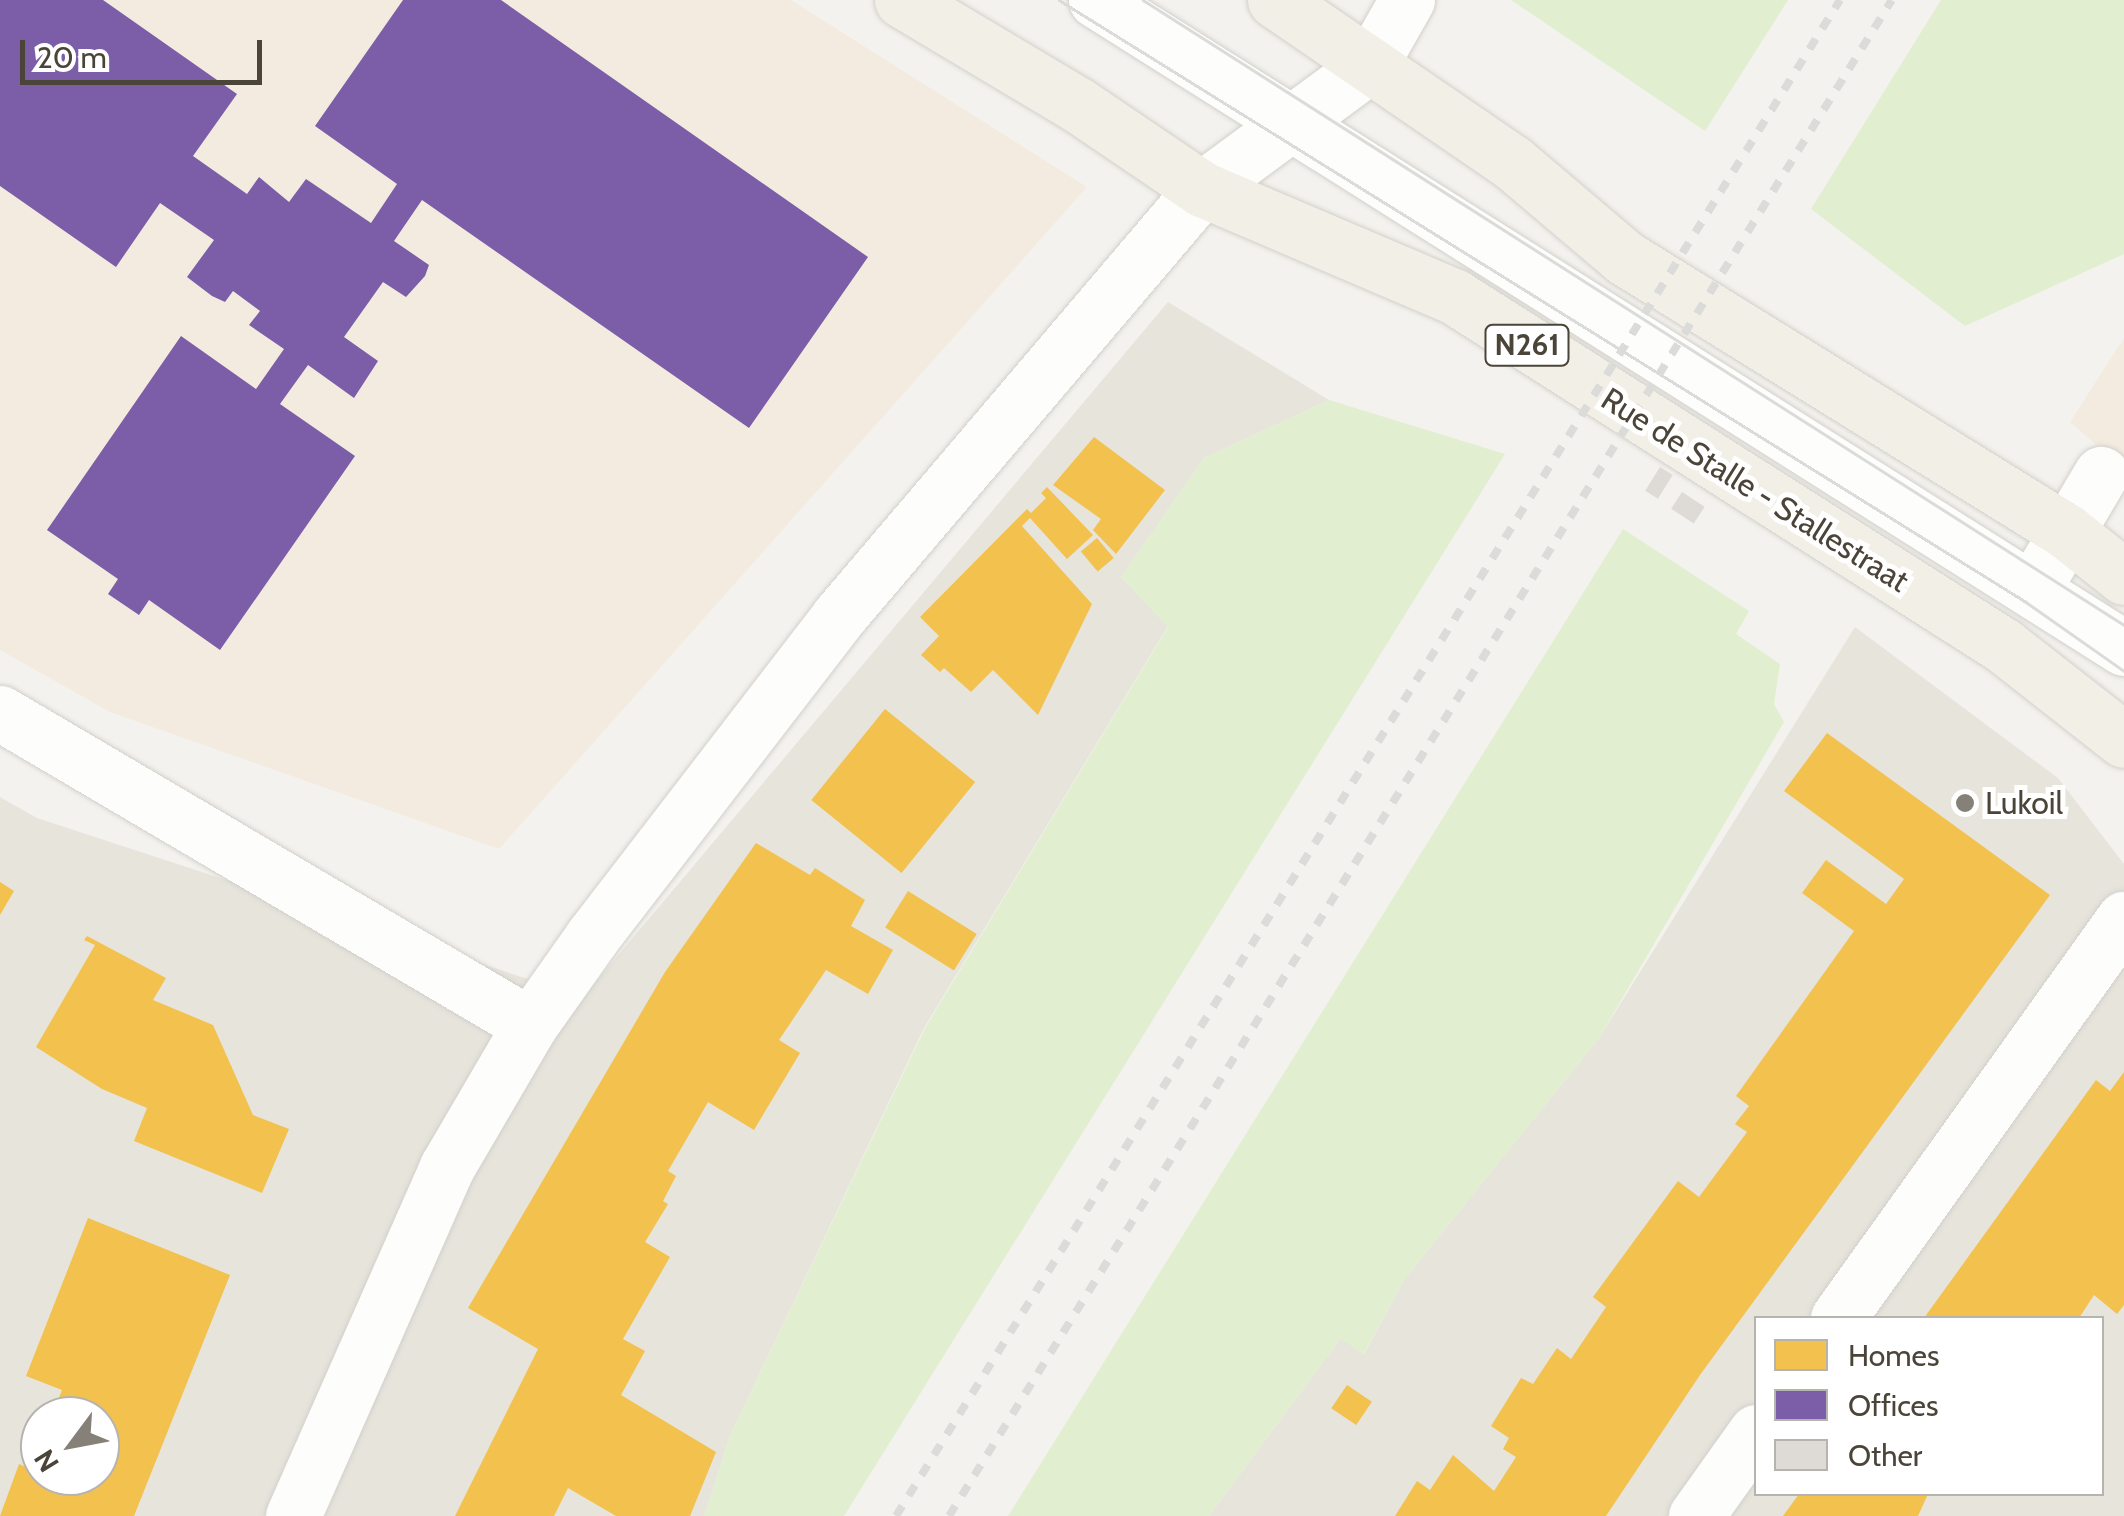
<!DOCTYPE html>
<html>
<head>
<meta charset="utf-8">
<style>
  body { margin:0 }
  #map { position:relative; width:2124px; height:1516px; overflow:hidden; background:#f4f2ee; font-family:Cabin,sans-serif }
  div>[style] { position:absolute }
  .residential>* { inset:0; background:#e7e4dc }
  .commercial>* { inset:0; background:#f3ebdf }
  .green>* { inset:0; background:#e1eecf }
  .homes>* { inset:0; background:#f2c14e; transform-origin:0 0 }
  .offices>* { inset:0; background:#7b5ea7 }
  .building>* { inset:0; background:#dedbd6; transform-origin:0 0 }
  .roads { filter:drop-shadow(0 0 2px #d2d0cb) drop-shadow(0 0 2px #d2d0cb) }
  .minor>* { height:55px; margin:-27.5px; padding:0 27.5px; transform-origin:27.5px; border-radius:27.5px; background:#fdfdfc }
  .major>* { height:55px; margin:-27.5px; padding:0 27.5px; transform-origin:27.5px; border-radius:27.5px; background:#f2efe6 }
  .tram>* { height:2.5px; margin:-1.25px; padding:0 1.25px; transform-origin:1.25px; border-radius:1.25px; background:#dbdbda }
  .rail>* { height:8px; margin-top:-4px; transform-origin:0; background:repeating-linear-gradient(90deg,#dbdbda 0 12px,transparent 0 24px) }
  .dots>* { width:28px; height:28px; translate:-50% -50%; box-sizing:border-box; border:5px solid #fff; border-radius:50% }
  span { translate:-50% -50%; white-space:nowrap; text-align:center; line-height:1.15; -webkit-text-stroke:10px #fff; paint-order:stroke }
  .shield-label span { padding:2px 8px; background:#fff; border:2px solid; border-radius:8px; -webkit-text-stroke-width:0 }
  .shield-label { font-size:30px; color:#4b4439; font-weight:700 }
  .street-label { font-size:32px; color:#4b4439 }
  .poi-label { font-size:32px; color:#4b4439 }
  .left { translate:0 -50%; text-align:left }
  .legend { position:absolute; left:1754px; top:1316px; width:350px; height:180px; box-sizing:border-box; background:#fff; border:2px solid #b7b4b0; margin:0; padding:12px 18px; list-style:none; font-size:30px; color:#4b4439 }
  .legend li { display:flex; align-items:center; gap:20px; height:50px }
  .legend b { width:50px; border:2px solid #b7b4b0 }
  .north { position:absolute; left:20px; top:1396px; width:100px; height:100px; box-sizing:border-box; background:#fff; border:2px solid #b7b4b0; border-radius:50%; rotate:238deg; font-size:28px; font-weight:700; line-height:40px; text-align:center; color:#4b4439 }
  .north::after { content:''; display:block; margin:auto; width:35px; height:45px; background:#868178; clip-path:polygon(50% 0,100% 100%,50% 72%,0 100%) }
  .scale { position:absolute; left:20px; top:40px; width:242px; height:45px; box-sizing:border-box; border:5px solid #4b4439; border-top:0; padding-left:12px; font-size:30px; line-height:35px; white-space:nowrap; color:#4b4439; -webkit-text-stroke:8px #fff; paint-order:stroke }
</style>
</head>
<body>
<div id="map">
  <div class="residential">
    <div style="clip-path:polygon(evenodd,1168px 302px,1329px 400px,1204px 458px,1121px 577px,1168px 626px,924px 1028px,730px 1436px,704px 1516px,0 1516px,0 797px,37px 818px,583px 997px,1168px 302px,40px 1416px,100px 1416px,100px 1476px,40px 1476px,40px 1416px)"></div>
    <div style="clip-path:polygon(evenodd,1855px 627px,2058px 778px,2124px 864px,2124px 1516px,1209px 1516px,1341px 1338px,1364px 1354px,1404px 1280px,1599px 1038px,1855px 627px,1756px 1318px,2102px 1318px,2102px 1494px,1756px 1494px,1756px 1318px)"></div>
  </div>
  <div class="commercial">
    <div style="clip-path:polygon(0 0,791px 0,1087px 187px,499px 849px,110px 712px,0 650px)"></div>
    <div style="clip-path:polygon(2124px 338px,2124px 469px,2070px 422px)"></div>
  </div>
  <div class="green">
    <div style="clip-path:polygon(1511px 0,1788px 0,1705px 131px)"></div>
    <div style="clip-path:polygon(1941px 0,2124px 0,2124px 254px,1965px 326px,1811px 209px)"></div>
    <div style="clip-path:polygon(1329px 400px,1505px 454px,844px 1516px,704px 1516px,730px 1436px,925px 1028px,1168px 627px,1121px 577px,1204px 458px)"></div>
    <div style="clip-path:polygon(1623px 529px,1749px 611px,1736px 634px,1780px 664px,1774px 704px,1784px 722px,1599px 1038px,1404px 1280px,1363px 1355px,1341px 1338px,1209px 1516px,1008px 1516px)"></div>
  </div>
  <div class="homes">
    <div style="clip-path:polygon(1094px 437px,1165px 490px,1116px 554px,1093px 530px,1101px 519px,1053px 485px)"></div>
    <div style="clip-path:polygon(1047px 487px,1093px 535px,1067px 559px,1030px 518px,1022px 526px,1092px 604px,1038px 715px,993px 670px,971px 692px,944px 668px,940px 672px,921px 655px,939px 636px,920px 617px,1027px 509px,1031px 513px,1046px 498px,1041px 493px)"></div>
    <div style="left:1097px;top:538px;width:26px;height:21px;rotate:50deg"></div>
    <div style="left:885px;top:709px;width:116px;height:117px;rotate:39deg"></div>
    <div style="clip-path:polygon(1827px 733px,2050px 895px,1700px 1375px,1606px 1516px,1395px 1516px,1417px 1481px,1430px 1490px,1453px 1455px,1494px 1491px,1516px 1457px,1503px 1449px,1509px 1438px,1491px 1426px,1521px 1378px,1533px 1384px,1557px 1348px,1571px 1359px,1606px 1307px,1593px 1297px,1678px 1181px,1699px 1197px,1747px 1132px,1735px 1124px,1749px 1106px,1736px 1096px,1854px 931px,1802px 893px,1826px 860px,1886px 904px,1904px 879px,1784px 791px)"></div>
    <div style="clip-path:polygon(756px 843px,810px 875px,815px 868px,865px 900px,851px 926px,893px 950px,868px 994px,826px 970px,779px 1040px,800px 1053px,754px 1130px,708px 1102px,668px 1171px,676px 1176px,663px 1201px,668px 1204px,645px 1242px,670px 1257px,623px 1339px,645px 1351px,621px 1395px,716px 1452px,690px 1516px,616px 1516px,568px 1488px,554px 1516px,455px 1516px,538px 1349px,468px 1308px,665px 972px)"></div>
    <div style="clip-path:polygon(0 882px,14px 891px,0 915px)"></div>
    <div style="left:908px;top:891px;width:81px;height:43px;rotate:32deg"></div>
    <div style="clip-path:polygon(87px 936px,166px 978px,153px 1000px,213px 1025px,253px 1115px,289px 1129px,262px 1193px,134px 1141px,147px 1108px,102px 1089px,36px 1047px,95px 945px,84px 940px)"></div>
    <div style="clip-path:polygon(2124px 1072px,2124px 1305px,2117px 1314px,2094px 1295px,2079px 1318px,1924px 1318px,2096px 1080px,2110px 1091px)"></div>
    <div style="clip-path:polygon(88px 1218px,230px 1275px,134px 1516px,0 1516px,19px 1464px,26px 1467px,40px 1432px,40px 1476px,100px 1476px,100px 1416px,52px 1416px,62px 1390px,26px 1376px)"></div>
    <div style="left:1347px;top:1385px;width:30px;height:28px;rotate:34deg"></div>
    <div style="clip-path:polygon(1799px 1494px,1928px 1494px,1918px 1516px,1783px 1516px)"></div>
  </div>
  <div class="offices">
    <div style="clip-path:polygon(0 0,103px 0,237px 94px,193px 156px,247px 194px,259px 177px,289px 202px,306px 179px,371px 223px,397px 184px,315px 126px,403px 0,501px 0,868px 257px,749px 428px,422px 200px,394px 241px,429px 265px,425px 276px,406px 297px,383px 282px,344px 337px,378px 361px,354px 398px,308px 365px,280px 404px,355px 456px,220px 650px,149px 600px,139px 615px,108px 594px,118px 579px,47px 530px,181px 336px,256px 389px,284px 349px,249px 325px,260px 311px,233px 291px,225px 302px,212px 296px,187px 277px,214px 240px,160px 203px,116px 267px,0 186px)"></div>
  </div>
  <div class="building">
    <div style="left:1660px;top:467px;width:15px;height:28px;rotate:32deg"></div>
    <div style="left:1682px;top:492px;width:27px;height:20px;rotate:33deg"></div>
  </div>
  <div class="roads">
    <div class="minor">
      <div style="left:1096px;top:0;width:1215px;rotate:32.23deg"></div>
      <div style="left:2043px;top:572px;width:114px;rotate:-59.4deg"></div>
      <div style="left:0;top:713px;width:615px;rotate:30.48deg"></div>
      <div style="left:1838px;top:1318px;width:491px;rotate:-54.4deg"></div>
      <div style="left:293px;top:1516px;width:381px;rotate:-66.2deg"></div>
      <div style="left:447px;top:1167px;width:164px;rotate:-59.7deg"></div>
      <div style="left:530px;top:1025px;width:108px;rotate:-54.8deg"></div>
      <div style="left:592px;top:937px;width:405px;rotate:-52.4deg"></div>
      <div style="left:839px;top:616px;width:560px;rotate:-49.63deg"></div>
      <div style="left:1202px;top:189px;width:209px;rotate:-36.4deg"></div>
      <div style="left:1370px;top:65px;width:75px;rotate:-60.4deg"></div>
      <div style="left:1696px;top:1516px;width:103px;rotate:-54.5deg"></div>
    </div>
    <div class="major">
      <div style="left:902px;top:0;width:205px;rotate:30.8deg"></div>
      <div style="left:1078px;top:105px;width:150px;rotate:34.1deg"></div>
      <div style="left:1202px;top:189px;width:275px;rotate:23.1deg"></div>
      <div style="left:1455px;top:297px;width:651px;rotate:32.44deg"></div>
      <div style="left:2004px;top:646px;width:152px;rotate:38.1deg"></div>
      <div style="left:1275px;top:0;width:288px;rotate:34.4deg"></div>
      <div style="left:1513px;top:163px;width:147px;rotate:40.3deg"></div>
      <div style="left:1625px;top:258px;width:519px;rotate:31.76deg"></div>
      <div style="left:2066px;top:531px;width:74px;rotate:38.4deg"></div>
    </div>
  </div>
  <div class="tram">
    <div style="left:1059px;top:0;width:1139px;rotate:31.9deg"></div>
    <div style="left:2026px;top:602px;width:120px;rotate:35.1deg"></div>
    <div style="left:1143px;top:0;width:1163px;rotate:32.5deg"></div>
  </div>
  <div class="rail">
    <div style="left:896px;top:1516px;width:1786px;rotate:-58.09deg"></div>
    <div style="left:949px;top:1516px;width:1785px;rotate:-58.12deg"></div>
  </div>
  <div class="dots">
    <div style="left:1965px;top:803px;background:#868178"></div>
  </div>
  <div class="shield-label">
    <span style="left:1527px;top:345px">N261</span>
  </div>
  <div class="street-label">
    <span style="left:1755px;top:490px;rotate:32deg">Rue de Stalle - Stallestraat</span>
  </div>
  <div class="poi-label">
    <span class="left" style="left:1985px;top:803px">Lukoil</span>
  </div>
  <ul class="legend">
  <li><b style="height:28px;background:#f2c14e"></b>Homes</li>
  <li><b style="height:28px;background:#7b5ea7"></b>Offices</li>
  <li><b style="height:28px;background:#dedbd6"></b>Other</li>
  </ul>
  <div class="north">N</div>
  <div class="scale">20 m</div>
</div>
</body>
</html>
